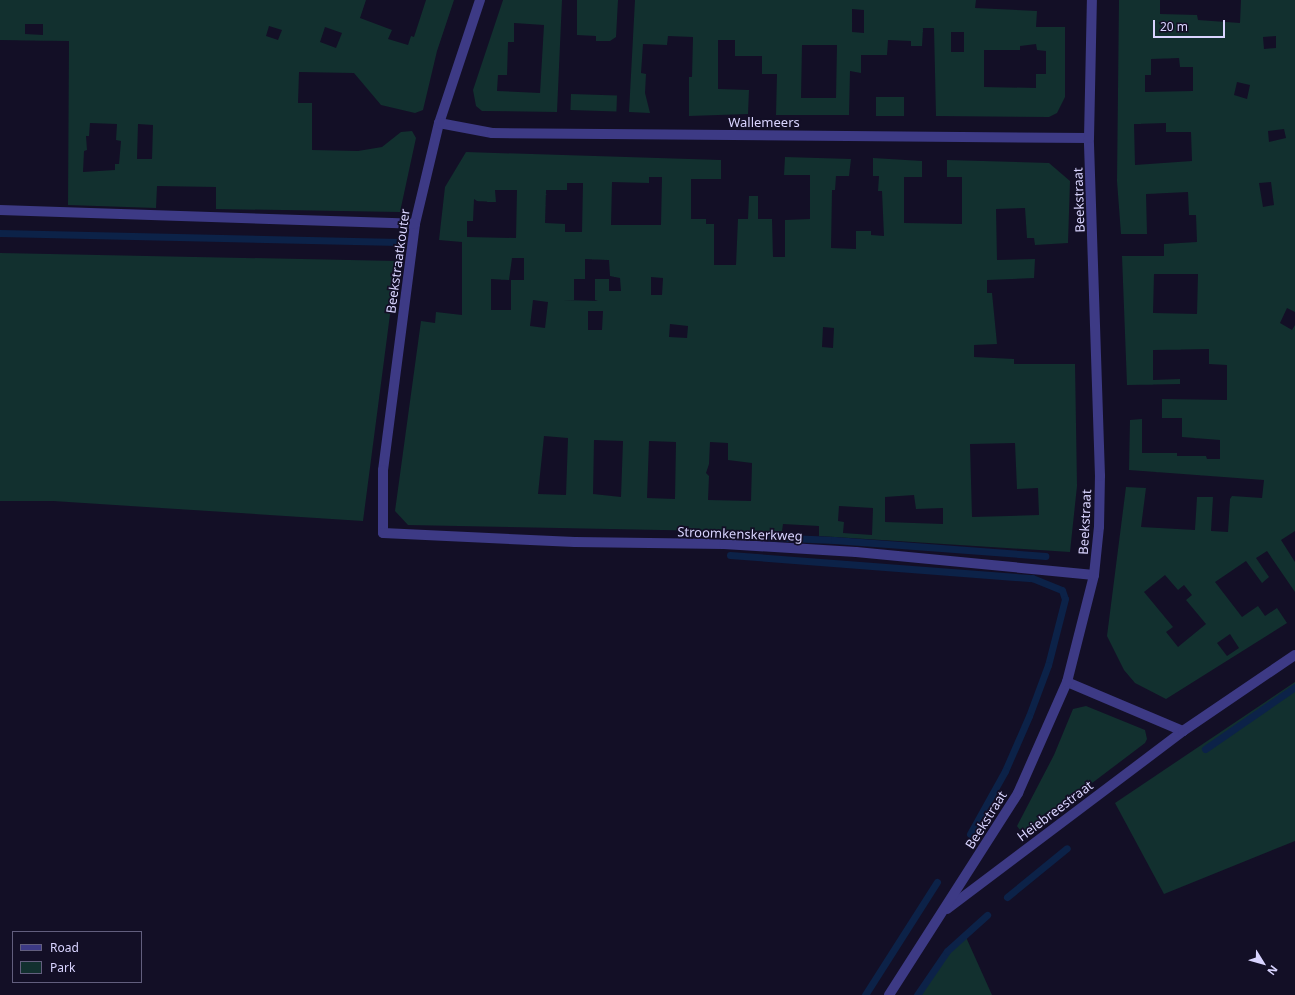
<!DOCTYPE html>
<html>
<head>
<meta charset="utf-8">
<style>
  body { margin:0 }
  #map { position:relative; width:1295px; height:995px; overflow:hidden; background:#130f26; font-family:"Noto Sans",sans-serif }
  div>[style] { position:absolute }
  .green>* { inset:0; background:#12302f; transform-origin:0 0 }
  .stream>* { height:7px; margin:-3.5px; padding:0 3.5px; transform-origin:3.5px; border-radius:3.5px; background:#0c2248 }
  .minor>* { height:10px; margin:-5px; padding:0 5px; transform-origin:5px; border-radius:5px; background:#3d3a85 }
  span { translate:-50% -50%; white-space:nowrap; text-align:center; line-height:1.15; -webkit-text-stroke:3.5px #130f26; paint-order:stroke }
  .street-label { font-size:13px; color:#d9d4ff }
  .legend { position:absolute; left:12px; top:931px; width:130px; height:52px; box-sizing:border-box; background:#130f26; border:1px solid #625e7d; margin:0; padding:5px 7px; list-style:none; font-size:12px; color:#d9d4ff }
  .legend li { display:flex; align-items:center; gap:8px; height:20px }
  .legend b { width:20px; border:1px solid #625e7d }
  .north { position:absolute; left:1243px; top:943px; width:40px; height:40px; -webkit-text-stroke:3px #130f26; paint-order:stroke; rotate:127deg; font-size:11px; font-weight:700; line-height:16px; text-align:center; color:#d9d4ff }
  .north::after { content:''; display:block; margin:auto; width:14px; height:18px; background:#d9d4ff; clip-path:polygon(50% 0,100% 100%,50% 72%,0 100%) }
  .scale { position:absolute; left:1153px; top:20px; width:72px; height:18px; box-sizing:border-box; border:2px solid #d9d4ff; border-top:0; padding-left:5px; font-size:12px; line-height:14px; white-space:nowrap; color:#d9d4ff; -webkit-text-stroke:3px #130f26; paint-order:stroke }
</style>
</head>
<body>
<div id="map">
  <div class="green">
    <div style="clip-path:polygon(evenodd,0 0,366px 0,360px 18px,392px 30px,388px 39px,408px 45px,411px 36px,414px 37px,426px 0,454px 0,437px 51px,423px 110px,415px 113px,381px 105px,354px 73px,299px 72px,298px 103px,312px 103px,312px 150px,358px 151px,382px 147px,401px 132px,412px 131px,416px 138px,400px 212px,216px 209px,216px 187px,157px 186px,156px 208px,68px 205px,69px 41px,0 40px,0 0,25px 24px,43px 24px,43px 35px,25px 34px,25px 24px,0 0,269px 26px,282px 30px,278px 40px,266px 36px,269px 26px,0 0,325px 27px,342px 33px,336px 48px,320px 42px,325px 27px,0 0,90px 123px,117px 124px,116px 140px,121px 141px,119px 164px,115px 164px,115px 170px,83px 172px,84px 151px,87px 150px,86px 136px,89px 136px,90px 123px,0 0,138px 124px,153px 125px,152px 159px,137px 159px,138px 124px)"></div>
    <div style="clip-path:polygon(evenodd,503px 0,562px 0,557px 112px,482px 111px,476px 106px,473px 90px,503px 0,514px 23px,544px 25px,540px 93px,497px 91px,498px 75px,507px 75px,508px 42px,514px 42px,514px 23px)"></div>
    <div style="clip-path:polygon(577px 0,618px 0,616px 37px,610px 41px,596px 41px,596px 36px,577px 35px)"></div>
    <div style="clip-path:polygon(evenodd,635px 0,976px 0,975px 8px,1037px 11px,1036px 27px,1065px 27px,1065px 97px,1057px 113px,1049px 117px,936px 116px,934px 28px,923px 28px,922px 46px,911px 46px,911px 41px,888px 40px,887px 55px,861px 55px,861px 73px,850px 71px,849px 115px,776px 115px,777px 74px,762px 74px,762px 56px,735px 56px,735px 40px,718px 40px,718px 89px,749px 90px,748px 114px,689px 116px,689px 77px,692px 77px,693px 37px,668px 36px,667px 45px,643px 44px,641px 73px,646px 74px,645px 93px,650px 113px,629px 112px,635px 0,852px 9px,864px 10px,864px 33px,852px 32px,852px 9px,635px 0,951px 32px,964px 32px,964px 52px,951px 52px,951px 32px,635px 0,1036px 44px,1037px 50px,1046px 51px,1046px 74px,1036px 74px,1036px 88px,984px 87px,984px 50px,1020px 50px,1020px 46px,1036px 44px,635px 0,802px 45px,837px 45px,836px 98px,801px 98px,802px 45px)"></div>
    <div style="clip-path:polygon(evenodd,1119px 0,1160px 0,1160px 14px,1197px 15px,1198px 20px,1240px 23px,1241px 0,1295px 0,1295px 312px,1287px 308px,1280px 323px,1292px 330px,1295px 325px,1295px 531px,1281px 540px,1295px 562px,1295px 592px,1267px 551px,1256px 558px,1269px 577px,1262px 583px,1246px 561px,1215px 582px,1242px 617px,1258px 606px,1265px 616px,1277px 608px,1287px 623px,1166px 699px,1135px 683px,1124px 670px,1107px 636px,1126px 487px,1146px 488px,1141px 527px,1195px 530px,1197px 497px,1213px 497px,1211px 531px,1228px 532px,1230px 499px,1232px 496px,1262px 498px,1264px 480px,1129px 470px,1130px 420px,1142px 419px,1142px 453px,1177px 453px,1177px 456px,1206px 456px,1207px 459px,1220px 459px,1220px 440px,1182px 437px,1182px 418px,1162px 418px,1162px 399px,1227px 400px,1227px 365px,1209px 364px,1209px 349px,1153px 350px,1153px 380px,1180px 379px,1180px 384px,1127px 385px,1122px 256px,1164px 256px,1164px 244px,1197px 242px,1196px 215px,1189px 215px,1188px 192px,1146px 194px,1147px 234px,1121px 234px,1117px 181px,1119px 0,1276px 36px,1276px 48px,1264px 49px,1263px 37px,1276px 36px,1119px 0,1179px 58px,1180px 67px,1193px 67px,1193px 91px,1145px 92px,1145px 75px,1151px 75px,1151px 59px,1179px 58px,1119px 0,1237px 82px,1250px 85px,1247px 99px,1234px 95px,1237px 82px,1119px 0,1166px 123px,1166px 132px,1191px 132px,1192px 161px,1135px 165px,1134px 124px,1166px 123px,1119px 0,1284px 129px,1286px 138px,1269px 142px,1268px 131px,1284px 129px,1119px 0,1271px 182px,1274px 205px,1263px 207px,1259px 183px,1271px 182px,1119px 0,1154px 274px,1198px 274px,1197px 314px,1153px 313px,1154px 274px,1119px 0,1165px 575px,1178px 590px,1184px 585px,1192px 595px,1186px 600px,1206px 624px,1178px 647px,1166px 632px,1173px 627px,1144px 592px,1165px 575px,1119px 0,1230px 634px,1239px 648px,1227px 656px,1217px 643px,1230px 634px)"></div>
    <div style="left:571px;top:94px;width:46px;height:16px;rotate:2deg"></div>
    <div style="left:876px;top:97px;width:28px;height:19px"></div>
    <div style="clip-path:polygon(evenodd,466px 152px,721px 160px,721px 179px,691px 179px,691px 219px,706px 219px,706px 224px,714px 224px,714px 265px,736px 265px,738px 219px,748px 219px,749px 196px,758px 196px,758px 219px,772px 219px,773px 257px,785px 257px,785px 220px,810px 219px,810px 175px,784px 175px,785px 157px,851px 159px,849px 176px,836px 176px,835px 190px,832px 190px,831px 248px,856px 249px,856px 231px,871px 231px,871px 235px,884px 236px,882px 191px,878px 191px,879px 176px,873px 176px,873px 158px,922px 161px,922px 177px,904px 177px,904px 223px,962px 224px,962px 177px,947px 177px,947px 160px,1049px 163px,1070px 181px,1068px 243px,1035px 245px,1034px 238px,1027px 238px,1025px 208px,996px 209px,997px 260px,1035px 259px,1034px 278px,987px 280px,987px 293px,992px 293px,997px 344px,974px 345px,974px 357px,1014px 359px,1014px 364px,1075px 364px,1077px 486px,1070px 552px,819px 536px,819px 526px,783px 524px,782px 531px,764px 532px,408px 525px,395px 511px,421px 321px,435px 323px,436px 312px,462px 315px,462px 242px,439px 240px,445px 187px,466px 152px,649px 177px,662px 177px,661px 225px,611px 225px,612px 182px,649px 183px,649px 177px,466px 152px,567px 183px,583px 183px,582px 232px,565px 232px,565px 224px,545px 223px,546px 190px,567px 190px,567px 183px,466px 152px,495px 190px,517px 190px,516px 238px,467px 237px,467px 221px,473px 221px,474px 199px,477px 201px,496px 202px,495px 190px,466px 152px,512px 258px,524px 258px,524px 280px,511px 280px,511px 310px,491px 310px,491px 279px,509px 280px,512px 258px,466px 152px,585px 259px,609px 260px,610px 276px,620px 278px,621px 291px,609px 291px,609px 279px,595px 279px,595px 300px,598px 301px,563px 300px,574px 300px,574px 279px,585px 279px,585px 259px,466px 152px,651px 277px,663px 278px,662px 295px,651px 295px,651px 277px,466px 152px,533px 300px,548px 302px,545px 328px,530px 326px,533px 300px,466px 152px,588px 311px,603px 311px,602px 330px,588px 330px,588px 311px,466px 152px,670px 324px,688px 326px,687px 338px,669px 337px,670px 324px,466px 152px,823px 327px,834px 328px,833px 348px,822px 347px,823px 327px,466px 152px,544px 436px,568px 438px,566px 495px,538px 494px,544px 436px,466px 152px,594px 440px,623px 441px,621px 497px,593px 494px,594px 440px,466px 152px,649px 441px,676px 442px,675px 499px,647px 498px,649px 441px,466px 152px,710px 442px,728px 443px,728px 460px,752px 463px,751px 501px,708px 500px,709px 476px,706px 473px,709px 464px,710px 442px,466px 152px,1015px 443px,1017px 489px,1038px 488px,1039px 515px,972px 517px,970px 444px,1015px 443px,466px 152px,914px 495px,916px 509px,943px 508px,943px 524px,885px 522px,885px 497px,914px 495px,466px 152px,839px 506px,873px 508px,872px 535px,843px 533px,844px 522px,838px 521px,839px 506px)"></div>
    <div style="clip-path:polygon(0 253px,397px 261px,363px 521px,53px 501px,0 501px)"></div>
    <div style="clip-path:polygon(1295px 682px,1295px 841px,1164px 894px,1115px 803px)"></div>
    <div style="clip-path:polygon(1086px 706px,1145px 730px,1147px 739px,1145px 743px,1030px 830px,1025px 832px,1020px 830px,1017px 826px,1054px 755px,1073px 709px)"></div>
    <div style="clip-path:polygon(965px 935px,992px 995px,917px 995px,947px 951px)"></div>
  </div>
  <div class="stream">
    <div style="left:0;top:233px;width:399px;rotate:1.3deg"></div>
    <div style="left:766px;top:537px;width:68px;rotate:2.5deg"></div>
    <div style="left:834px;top:540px;width:212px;rotate:4.3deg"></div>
    <div style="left:730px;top:555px;width:303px;rotate:4.4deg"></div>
    <div style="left:1032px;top:578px;width:32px;rotate:22deg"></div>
    <div style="left:1062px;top:590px;width:9px;rotate:72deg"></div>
    <div style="left:1065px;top:599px;width:68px;rotate:104.4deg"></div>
    <div style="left:1048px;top:665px;width:54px;rotate:110.4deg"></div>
    <div style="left:1029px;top:716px;width:60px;rotate:113.6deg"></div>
    <div style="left:1005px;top:771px;width:72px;rotate:119.1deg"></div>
    <div style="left:1205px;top:749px;width:109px;rotate:-34.6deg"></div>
    <div style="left:1007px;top:897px;width:77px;rotate:-39.2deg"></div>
    <div style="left:865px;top:995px;width:134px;rotate:-57.5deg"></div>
    <div style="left:917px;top:995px;width:53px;rotate:-55.7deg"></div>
    <div style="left:947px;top:951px;width:54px;rotate:-42deg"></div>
  </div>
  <div class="minor">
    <div style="left:480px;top:0;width:130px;rotate:108.4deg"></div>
    <div style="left:439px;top:123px;width:104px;rotate:103.4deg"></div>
    <div style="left:415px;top:224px;width:248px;rotate:97.4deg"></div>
    <div style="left:383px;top:470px;width:63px;rotate:90deg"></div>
    <div style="left:383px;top:533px;width:192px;rotate:2.7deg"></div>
    <div style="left:575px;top:542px;width:149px;rotate:0.8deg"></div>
    <div style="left:724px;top:544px;width:132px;rotate:3.5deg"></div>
    <div style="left:856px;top:552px;width:239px;rotate:5.5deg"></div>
    <div style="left:439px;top:123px;width:54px;rotate:10.7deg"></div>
    <div style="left:492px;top:133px;width:597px;rotate:0.48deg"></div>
    <div style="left:0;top:210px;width:415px;rotate:1.9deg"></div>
    <div style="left:1067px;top:682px;width:126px;rotate:22.9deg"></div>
    <div style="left:947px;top:909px;width:296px;rotate:-37deg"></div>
    <div style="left:1183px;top:731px;width:135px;rotate:-34.2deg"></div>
    <div style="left:889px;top:995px;width:240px;rotate:-57.4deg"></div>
    <div style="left:1018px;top:793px;width:121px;rotate:-66.2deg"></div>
    <div style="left:1067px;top:682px;width:110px;rotate:-75.8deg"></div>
    <div style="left:1094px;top:575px;width:48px;rotate:-84.1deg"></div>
    <div style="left:1099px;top:527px;width:51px;rotate:-88.9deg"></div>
    <div style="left:1100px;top:476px;width:338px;rotate:-91.9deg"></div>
    <div style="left:1089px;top:138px;width:138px;rotate:-88.8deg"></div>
  </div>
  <div class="street-label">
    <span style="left:764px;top:122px">Wallemeers</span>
    <span style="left:1079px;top:200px;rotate:-92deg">Beekstraat</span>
    <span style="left:398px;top:261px;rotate:-82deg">Beekstraatkouter</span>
    <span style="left:1085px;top:522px;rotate:-87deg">Beekstraat</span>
    <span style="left:740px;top:534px;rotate:2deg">Stroomkenskerkweg</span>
    <span style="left:1055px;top:811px;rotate:-37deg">Heiebreestraat</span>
    <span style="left:986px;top:820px;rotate:-58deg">Beekstraat</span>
  </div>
  <ul class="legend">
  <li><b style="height:5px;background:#3d3a85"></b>Road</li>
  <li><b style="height:11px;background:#12302f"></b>Park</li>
  </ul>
  <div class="north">N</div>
  <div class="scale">20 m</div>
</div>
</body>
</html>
